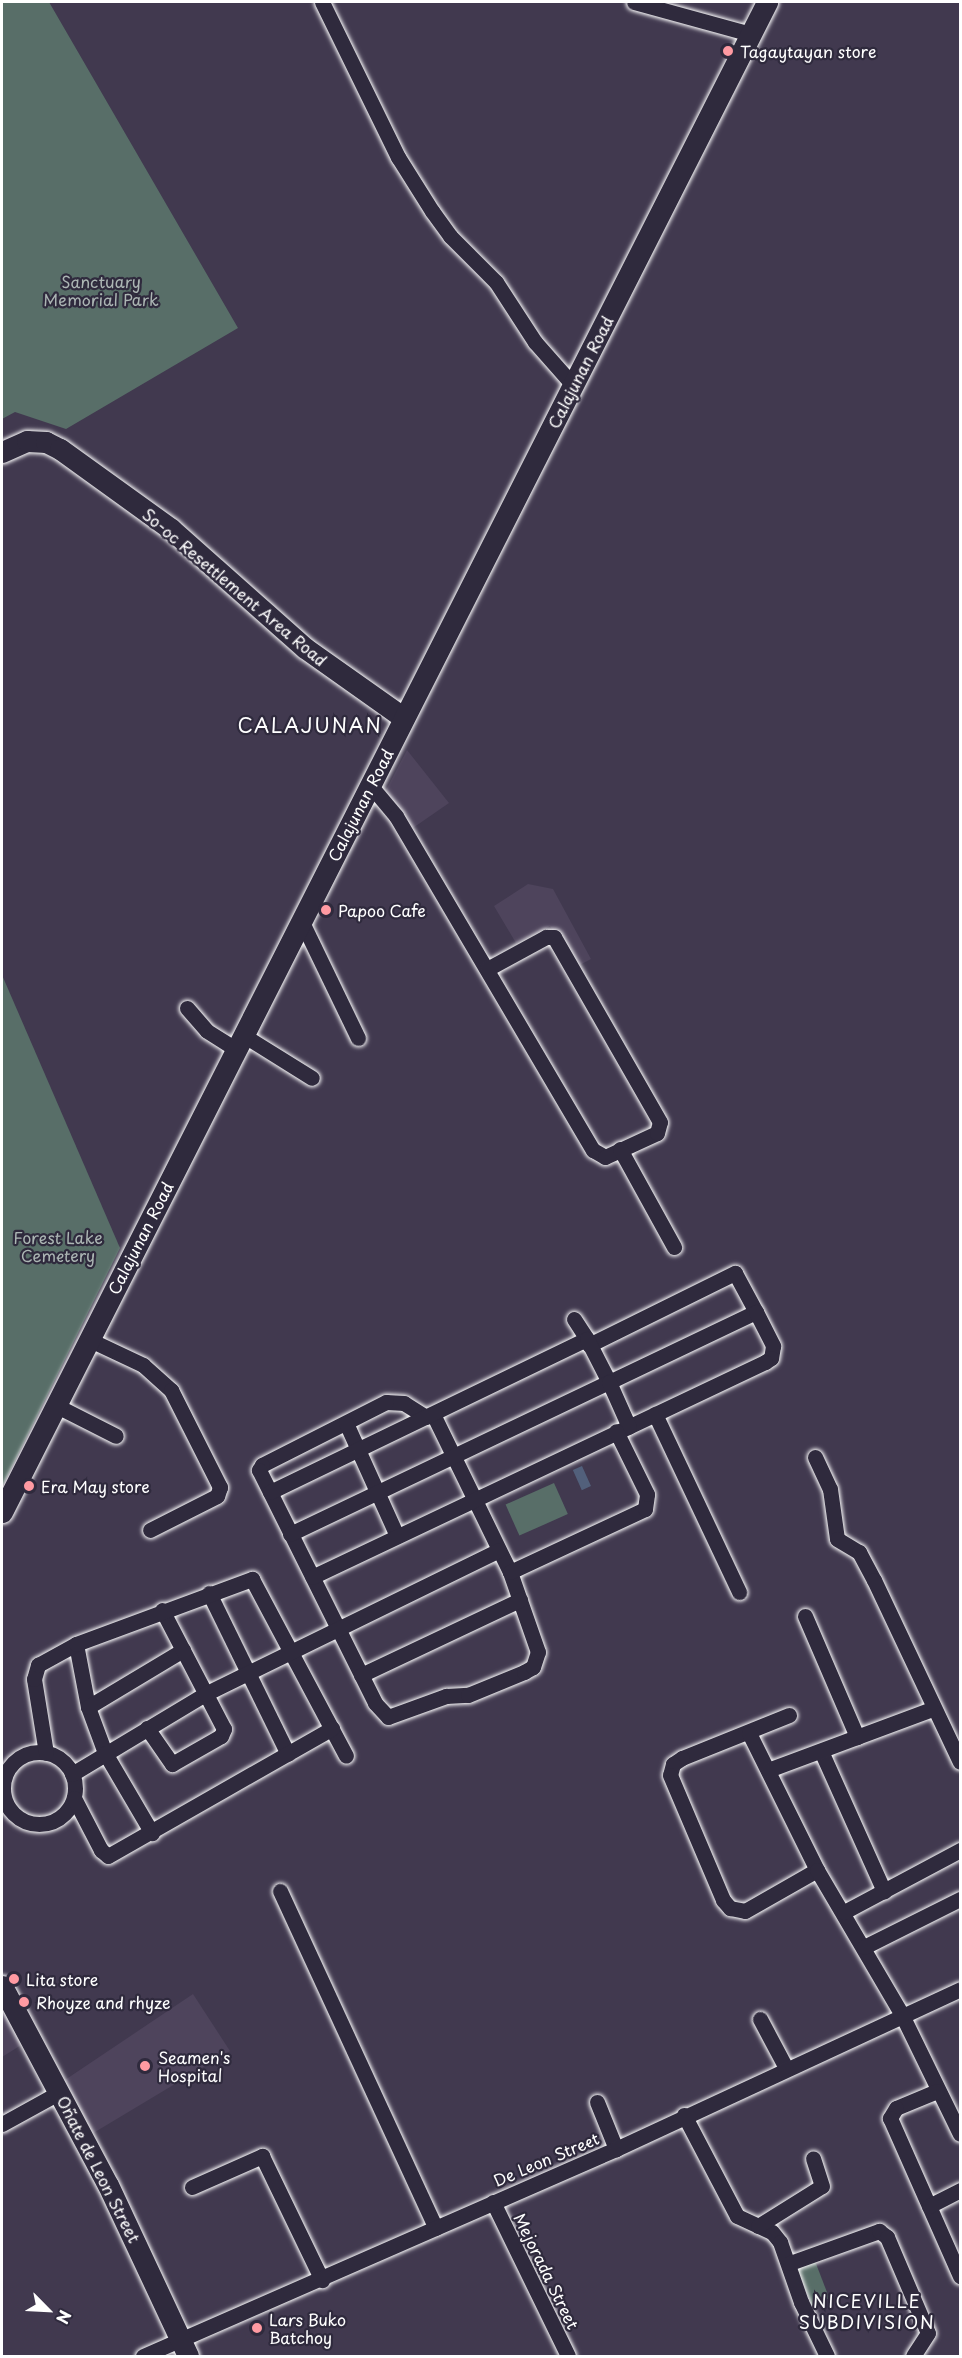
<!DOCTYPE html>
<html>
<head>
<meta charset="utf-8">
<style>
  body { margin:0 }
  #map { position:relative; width:962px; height:2358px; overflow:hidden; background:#41394f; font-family:"Playpen Sans",sans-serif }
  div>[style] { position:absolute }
  .built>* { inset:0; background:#4e445c }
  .green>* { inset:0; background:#586e68; transform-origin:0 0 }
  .water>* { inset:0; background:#52607b; transform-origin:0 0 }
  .roads { filter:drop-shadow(0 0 2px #fff) drop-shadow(0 0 2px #fff) }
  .street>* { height:15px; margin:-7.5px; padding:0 7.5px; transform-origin:7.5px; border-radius:7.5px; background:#2f2a3d }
  .street>.ring { margin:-7.5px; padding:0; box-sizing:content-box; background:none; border:15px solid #2f2a3d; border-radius:50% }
  .secondary>* { height:21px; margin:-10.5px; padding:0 10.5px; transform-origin:10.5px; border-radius:10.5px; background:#2f2a3d }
  .dots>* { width:16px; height:16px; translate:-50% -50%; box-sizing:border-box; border:3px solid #2f2a3d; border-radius:50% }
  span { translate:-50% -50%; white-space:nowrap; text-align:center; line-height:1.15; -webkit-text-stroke:4.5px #2f2a3d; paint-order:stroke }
  .poi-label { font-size:16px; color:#fff }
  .left { translate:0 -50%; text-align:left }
  .park-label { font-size:16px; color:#acb6b4 }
  .street-label { font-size:16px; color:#fff }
  .neighbourhood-label { font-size:18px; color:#fff; letter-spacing:1.5px }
  .quarter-label { font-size:20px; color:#fff; letter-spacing:1.5px }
  .frame { position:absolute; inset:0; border:3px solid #fff; pointer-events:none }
  .north { position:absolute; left:18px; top:2280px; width:60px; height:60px; -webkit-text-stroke:4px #2f2a3d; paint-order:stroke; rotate:114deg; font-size:16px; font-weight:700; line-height:24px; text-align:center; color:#fff }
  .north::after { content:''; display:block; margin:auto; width:21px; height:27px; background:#fff; clip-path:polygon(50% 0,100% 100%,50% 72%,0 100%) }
</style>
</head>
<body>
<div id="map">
  <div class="built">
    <div style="clip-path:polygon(407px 750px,449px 803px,410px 830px,385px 792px)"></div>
    <div style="clip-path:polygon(528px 884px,553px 889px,591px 959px,574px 968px,550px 926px,516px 943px,494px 906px)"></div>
    <div style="clip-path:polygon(193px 1994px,230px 2051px,90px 2135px,62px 2082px)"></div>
    <div style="clip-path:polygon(2px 2001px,26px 2042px,2px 2057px)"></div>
  </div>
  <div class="green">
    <div style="clip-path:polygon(2px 2px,49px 2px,238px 328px,66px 429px,15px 412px,2px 419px)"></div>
    <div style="clip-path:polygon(2px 975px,120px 1248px,2px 1487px)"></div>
    <div style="left:554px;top:1483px;width:34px;height:53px;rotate:66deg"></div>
    <div style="left:815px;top:2261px;width:40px;height:19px;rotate:69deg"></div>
  </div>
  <div class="water">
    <div style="left:582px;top:1466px;width:22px;height:10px;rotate:66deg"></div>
  </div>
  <div class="roads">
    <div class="street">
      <div style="left:322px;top:2px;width:173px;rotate:63.9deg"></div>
      <div style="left:398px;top:157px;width:64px;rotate:57.8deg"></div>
      <div style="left:432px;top:211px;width:31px;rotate:54deg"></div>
      <div style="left:450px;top:236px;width:65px;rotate:45deg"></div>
      <div style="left:496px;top:282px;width:72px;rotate:57deg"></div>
      <div style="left:535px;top:342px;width:57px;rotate:48.5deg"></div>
      <div style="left:634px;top:2px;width:121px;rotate:15.3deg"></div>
      <div style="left:370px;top:785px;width:40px;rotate:50deg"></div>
      <div style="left:396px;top:816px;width:388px;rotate:59.5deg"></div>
      <div style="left:593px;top:1150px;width:14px;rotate:30deg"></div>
      <div style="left:605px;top:1157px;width:57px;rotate:-24.8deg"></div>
      <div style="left:657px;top:1133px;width:11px;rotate:-75deg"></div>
      <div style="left:660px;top:1122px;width:213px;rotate:-119.8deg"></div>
      <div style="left:554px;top:937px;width:8px;rotate:180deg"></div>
      <div style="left:546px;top:937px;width:67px;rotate:151.5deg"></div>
      <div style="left:301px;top:920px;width:131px;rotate:64.2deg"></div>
      <div style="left:187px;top:1008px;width:30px;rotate:49deg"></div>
      <div style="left:207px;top:1031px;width:34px;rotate:32deg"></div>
      <div style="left:243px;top:1035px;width:81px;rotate:31.9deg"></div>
      <div style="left:620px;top:1149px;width:112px;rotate:61.1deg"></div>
      <div style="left:574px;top:1319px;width:24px;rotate:57deg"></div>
      <div style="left:88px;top:1339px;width:61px;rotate:25.3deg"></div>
      <div style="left:143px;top:1365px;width:38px;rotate:42deg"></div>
      <div style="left:171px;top:1390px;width:109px;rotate:63.2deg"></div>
      <div style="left:220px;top:1487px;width:9px;rotate:108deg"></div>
      <div style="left:217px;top:1496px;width:75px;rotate:153.1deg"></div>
      <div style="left:589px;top:1345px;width:163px;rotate:-26.3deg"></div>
      <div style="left:735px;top:1273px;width:44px;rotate:61.7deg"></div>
      <div style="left:55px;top:1405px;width:68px;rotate:26.9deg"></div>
      <div style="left:655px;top:1414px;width:197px;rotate:64.7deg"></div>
      <div style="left:426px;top:1417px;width:26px;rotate:-148deg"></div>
      <div style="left:404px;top:1403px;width:18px;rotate:-177deg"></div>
      <div style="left:386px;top:1402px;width:139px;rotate:153.1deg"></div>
      <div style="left:262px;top:1465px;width:6px;rotate:121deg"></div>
      <div style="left:259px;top:1470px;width:260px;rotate:63.5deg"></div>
      <div style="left:375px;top:1703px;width:19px;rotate:47deg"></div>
      <div style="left:388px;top:1717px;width:62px;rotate:-19.9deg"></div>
      <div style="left:446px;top:1696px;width:22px;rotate:-3deg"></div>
      <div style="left:468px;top:1695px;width:61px;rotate:-22.3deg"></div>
      <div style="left:524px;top:1672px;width:10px;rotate:-29deg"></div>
      <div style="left:533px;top:1667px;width:16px;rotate:-72deg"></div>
      <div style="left:538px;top:1652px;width:85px;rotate:-109.3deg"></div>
      <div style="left:510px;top:1572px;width:176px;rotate:-116deg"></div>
      <div style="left:346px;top:1423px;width:124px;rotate:65.7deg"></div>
      <div style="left:815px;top:1457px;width:35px;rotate:65deg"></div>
      <div style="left:830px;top:1489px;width:50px;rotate:82deg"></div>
      <div style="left:837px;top:1539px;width:26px;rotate:31deg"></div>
      <div style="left:859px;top:1552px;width:32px;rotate:62deg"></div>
      <div style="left:874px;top:1580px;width:201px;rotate:64.7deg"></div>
      <div style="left:270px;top:1492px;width:352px;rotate:-25.8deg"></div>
      <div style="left:587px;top:1339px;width:48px;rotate:62.9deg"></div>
      <div style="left:609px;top:1382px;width:163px;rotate:-25.5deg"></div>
      <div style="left:756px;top:1312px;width:38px;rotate:63deg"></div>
      <div style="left:773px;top:1346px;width:12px;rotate:99deg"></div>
      <div style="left:771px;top:1358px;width:7px;rotate:146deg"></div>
      <div style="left:765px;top:1362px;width:501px;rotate:154.61deg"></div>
      <div style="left:290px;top:1534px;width:353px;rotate:-25.5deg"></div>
      <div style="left:609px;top:1382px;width:49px;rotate:66deg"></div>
      <div style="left:510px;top:1572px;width:149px;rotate:-25deg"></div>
      <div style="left:645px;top:1509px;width:15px;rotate:-82deg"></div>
      <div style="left:647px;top:1494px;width:70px;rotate:-116.2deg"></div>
      <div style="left:209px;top:1593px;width:179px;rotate:63.9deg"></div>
      <div style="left:805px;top:1616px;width:132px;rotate:66.7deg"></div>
      <div style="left:76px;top:1644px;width:64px;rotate:79.2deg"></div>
      <div style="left:88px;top:1707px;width:49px;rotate:69.7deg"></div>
      <div style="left:105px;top:1753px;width:93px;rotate:59.6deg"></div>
      <div style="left:361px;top:1675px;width:176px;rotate:-25.3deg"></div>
      <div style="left:88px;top:1707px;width:111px;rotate:-31deg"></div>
      <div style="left:789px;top:1715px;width:115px;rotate:158.1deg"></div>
      <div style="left:682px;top:1758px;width:11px;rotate:146deg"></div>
      <div style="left:673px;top:1764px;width:11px;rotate:105deg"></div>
      <div style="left:670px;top:1775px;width:136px;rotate:67deg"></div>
      <div style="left:723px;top:1900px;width:11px;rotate:49deg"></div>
      <div style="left:730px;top:1908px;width:15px;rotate:11deg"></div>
      <div style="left:745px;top:1911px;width:83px;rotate:-29.7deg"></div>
      <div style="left:147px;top:1728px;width:44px;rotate:55.2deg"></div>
      <div style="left:172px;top:1764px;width:56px;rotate:-29.7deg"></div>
      <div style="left:221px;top:1736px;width:8px;rotate:-67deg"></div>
      <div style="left:224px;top:1729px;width:134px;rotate:-117.5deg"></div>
      <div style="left:749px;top:1733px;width:153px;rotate:63.6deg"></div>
      <div style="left:817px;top:1870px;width:168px;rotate:59.6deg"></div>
      <div style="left:902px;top:2015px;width:132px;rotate:64deg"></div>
      <div style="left:821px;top:1751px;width:154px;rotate:65.8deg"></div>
      <div class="ring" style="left:3px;top:1752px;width:57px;height:57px"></div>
      <div style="left:46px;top:1753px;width:75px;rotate:-99.2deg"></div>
      <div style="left:34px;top:1679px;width:15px;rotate:-74deg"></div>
      <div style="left:38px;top:1665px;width:43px;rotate:-28.9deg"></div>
      <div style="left:76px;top:1644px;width:188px;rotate:-20.3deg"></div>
      <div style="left:252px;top:1579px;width:200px;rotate:62deg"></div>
      <div style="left:768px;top:1770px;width:175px;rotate:-20.4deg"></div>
      <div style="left:72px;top:1774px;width:155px;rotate:-31deg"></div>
      <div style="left:205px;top:1694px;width:327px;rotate:-26.1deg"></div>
      <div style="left:74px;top:1798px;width:59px;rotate:62.6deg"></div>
      <div style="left:101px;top:1850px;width:9px;rotate:41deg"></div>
      <div style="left:108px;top:1856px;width:258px;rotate:-29.7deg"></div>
      <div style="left:280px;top:1891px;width:371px;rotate:65.2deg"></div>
      <div style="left:844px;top:1912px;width:132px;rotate:-28.1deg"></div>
      <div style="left:864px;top:1947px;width:107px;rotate:-26.6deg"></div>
      <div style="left:760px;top:2019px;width:55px;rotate:62deg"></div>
      <div style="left:937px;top:2091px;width:44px;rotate:157.5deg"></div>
      <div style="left:896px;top:2108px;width:12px;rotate:121deg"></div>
      <div style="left:890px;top:2118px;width:173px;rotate:66.1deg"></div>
      <div style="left:597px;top:2102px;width:51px;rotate:68deg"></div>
      <div style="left:684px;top:2115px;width:114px;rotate:62.3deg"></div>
      <div style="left:737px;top:2216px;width:38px;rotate:25deg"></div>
      <div style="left:772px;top:2232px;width:13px;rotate:51deg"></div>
      <div style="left:780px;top:2242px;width:64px;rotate:70.7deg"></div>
      <div style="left:801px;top:2302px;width:60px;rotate:64.3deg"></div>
      <div style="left:2px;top:2124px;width:66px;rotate:-28.9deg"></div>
      <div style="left:192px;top:2187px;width:77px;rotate:-23.9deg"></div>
      <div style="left:262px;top:2156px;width:138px;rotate:64.2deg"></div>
      <div style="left:493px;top:2202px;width:171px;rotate:64deg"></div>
      <div style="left:929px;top:2206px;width:35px;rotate:-27deg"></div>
      <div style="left:758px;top:2226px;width:75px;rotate:-32deg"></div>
      <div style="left:822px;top:2186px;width:29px;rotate:-108deg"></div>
      <div style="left:790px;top:2263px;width:95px;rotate:-19.8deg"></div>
      <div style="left:879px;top:2231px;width:10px;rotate:37deg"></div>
      <div style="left:887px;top:2237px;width:104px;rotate:66.9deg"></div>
      <div style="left:928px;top:2333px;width:27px;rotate:123deg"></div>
      <div style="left:143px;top:2356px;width:516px;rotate:-23.64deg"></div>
      <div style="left:616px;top:2149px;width:379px;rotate:-24.9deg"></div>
    </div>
    <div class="secondary">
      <div style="left:2px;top:452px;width:27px;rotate:-24deg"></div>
      <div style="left:27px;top:441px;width:19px;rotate:3deg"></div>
      <div style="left:46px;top:442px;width:16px;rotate:27deg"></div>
      <div style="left:60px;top:449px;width:137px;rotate:35.8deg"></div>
      <div style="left:171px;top:529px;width:179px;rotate:41.6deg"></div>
      <div style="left:305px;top:648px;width:121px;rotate:35.3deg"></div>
      <div style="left:2px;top:1512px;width:1693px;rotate:-63.13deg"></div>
      <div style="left:2px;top:1986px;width:225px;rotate:62deg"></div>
      <div style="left:108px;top:2185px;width:189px;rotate:64.9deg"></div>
    </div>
  </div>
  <div class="dots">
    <div style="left:728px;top:51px;background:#ff9aa2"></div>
    <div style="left:326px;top:910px;background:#ff9aa2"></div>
    <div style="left:29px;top:1486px;background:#ff9aa2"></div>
    <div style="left:14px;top:1979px;background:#ff9aa2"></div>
    <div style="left:24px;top:2002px;background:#ff9aa2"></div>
    <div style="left:145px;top:2066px;background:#ff9aa2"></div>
    <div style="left:257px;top:2328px;background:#ff9aa2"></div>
  </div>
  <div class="poi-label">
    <span class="left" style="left:740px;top:51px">Tagaytayan store</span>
    <span class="left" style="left:338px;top:910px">Papoo Cafe</span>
    <span class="left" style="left:41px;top:1486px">Era May store</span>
    <span class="left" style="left:26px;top:1979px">Lita store</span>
    <span class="left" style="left:36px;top:2002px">Rhoyze and rhyze</span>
    <span class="left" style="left:158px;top:2066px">Seamen's<br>Hospital</span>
    <span class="left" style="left:269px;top:2328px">Lars Buko<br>Batchoy</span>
  </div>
  <div class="park-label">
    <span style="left:101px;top:290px">Sanctuary<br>Memorial Park</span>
    <span style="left:58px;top:1246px">Forest Lake<br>Cemetery</span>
  </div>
  <div class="street-label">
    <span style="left:580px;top:372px;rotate:-63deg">Calajunan Road</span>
    <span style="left:235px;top:587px;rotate:40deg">So-oc Resettlement Area Road</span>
    <span style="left:360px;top:805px;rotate:-63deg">Calajunan Road</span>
    <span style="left:140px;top:1238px;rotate:-63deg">Calajunan Road</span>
    <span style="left:546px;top:2159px;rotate:-23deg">De Leon Street</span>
    <span style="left:99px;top:2169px;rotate:63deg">Oñate de Leon Street</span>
    <span style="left:547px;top:2271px;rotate:64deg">Mejorada Street</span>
  </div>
  <div class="neighbourhood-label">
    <span style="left:867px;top:2312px">NICEVILLE<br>SUBDIVISION</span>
  </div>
  <div class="quarter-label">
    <span style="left:310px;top:725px">CALAJUNAN</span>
  </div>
  <div class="frame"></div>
  <div class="north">N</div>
</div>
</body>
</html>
